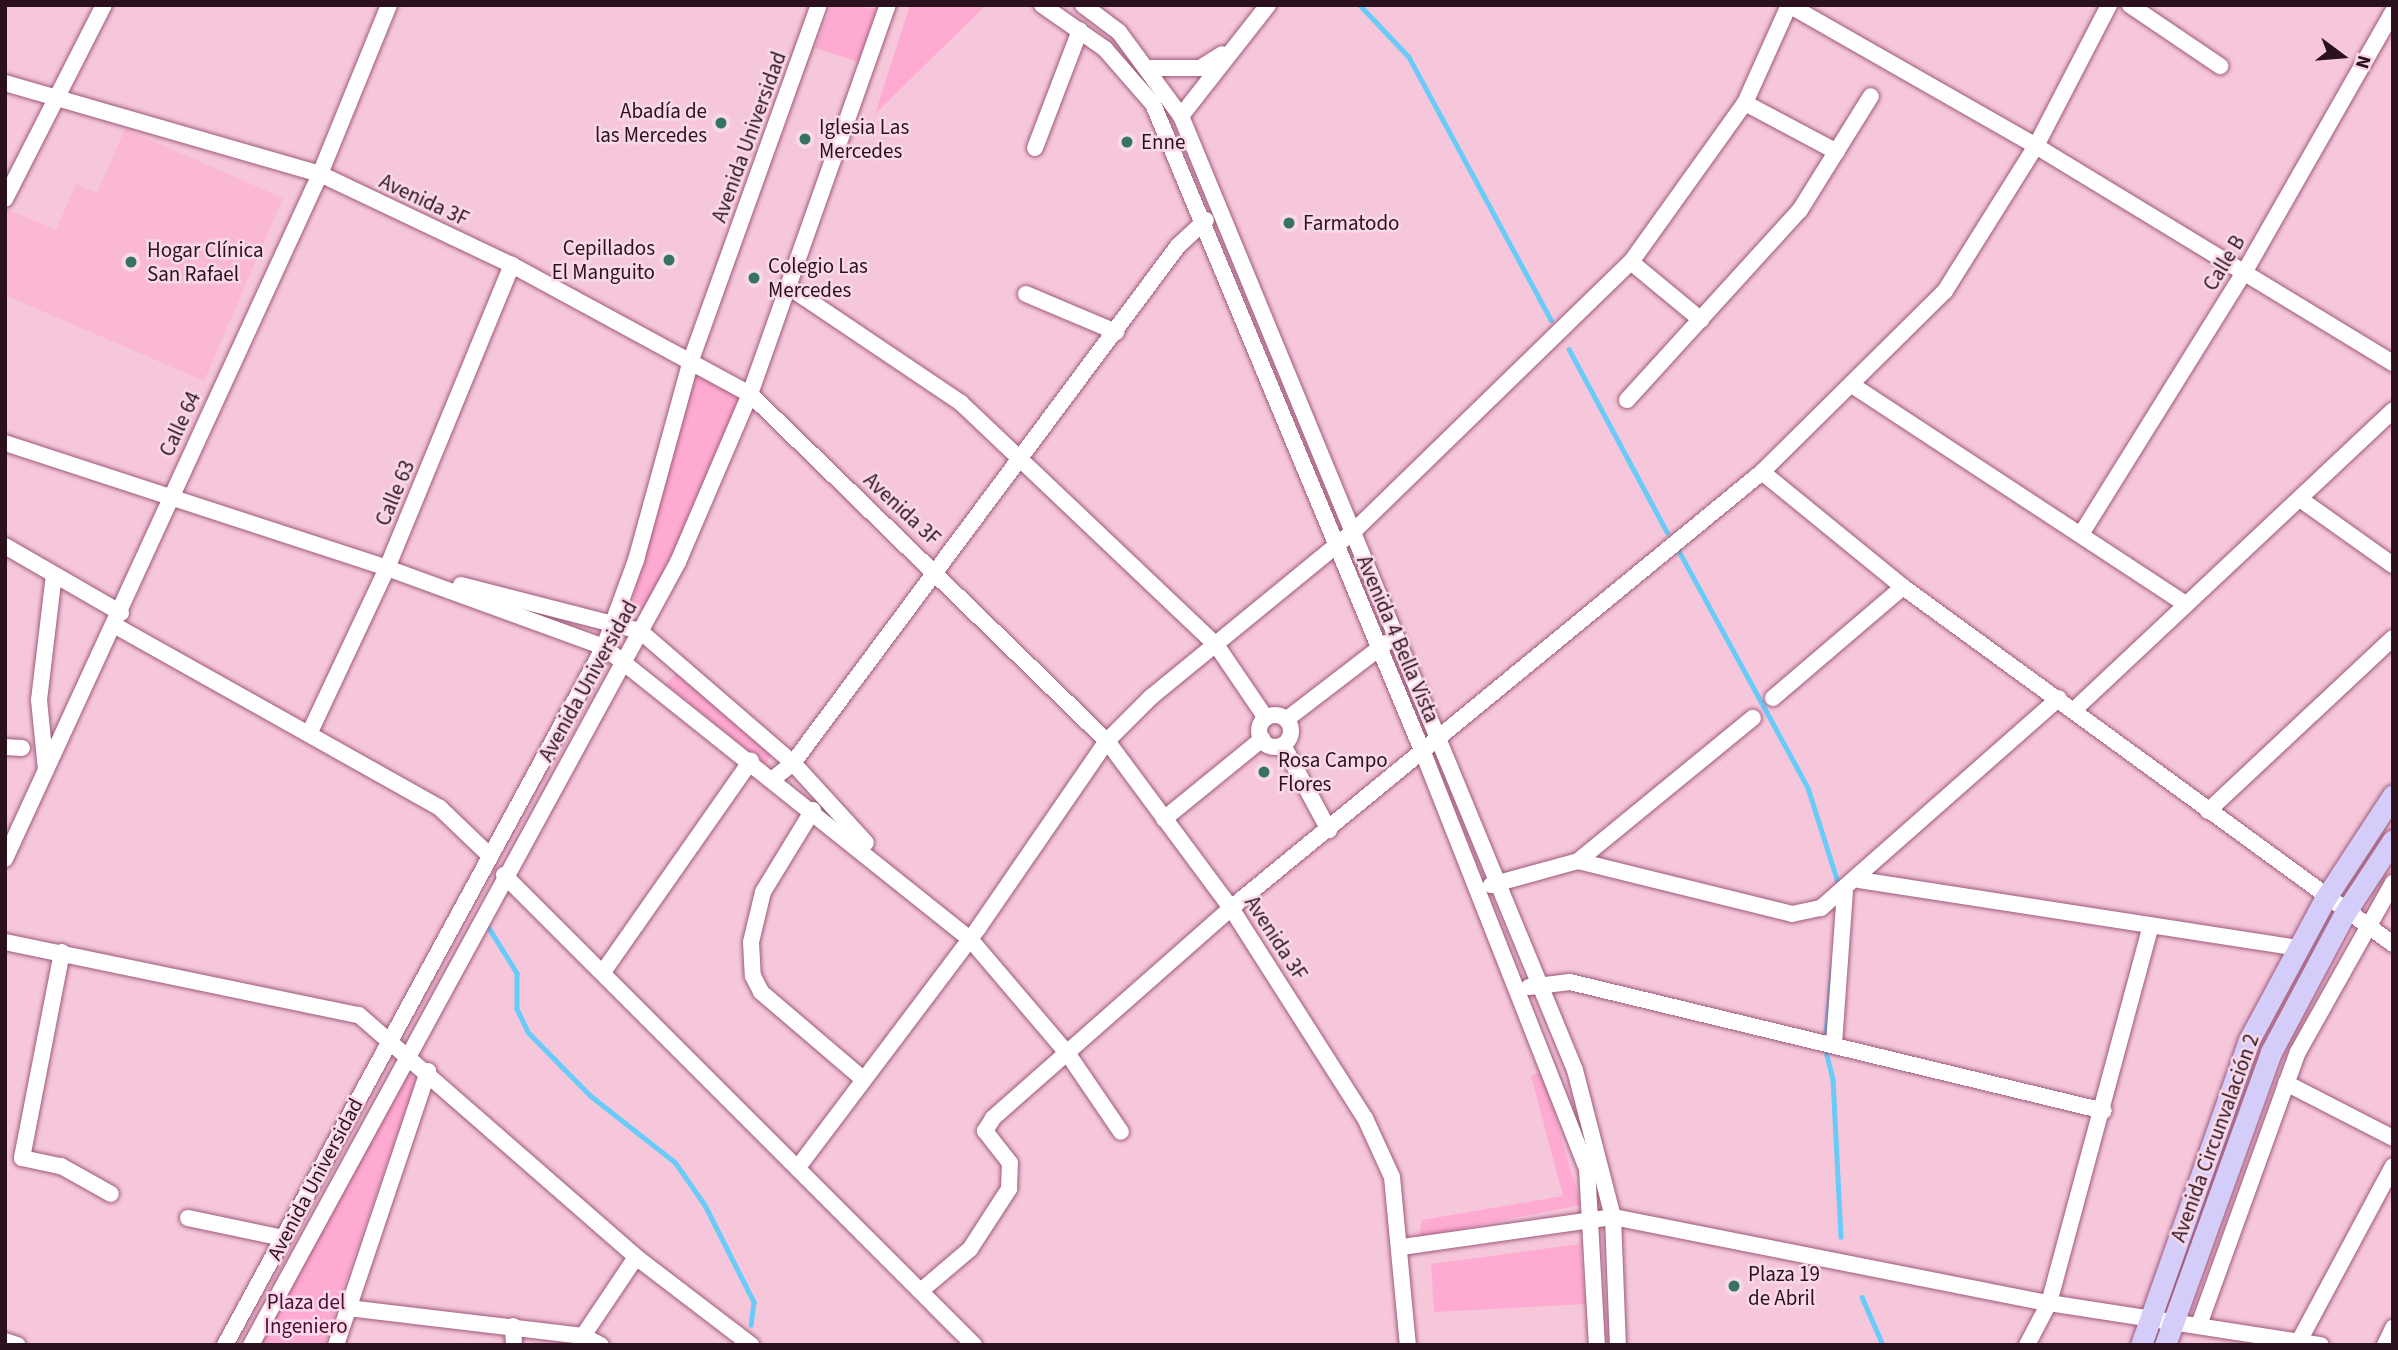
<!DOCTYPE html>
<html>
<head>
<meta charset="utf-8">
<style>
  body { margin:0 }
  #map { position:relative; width:2398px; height:1350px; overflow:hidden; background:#f6c7db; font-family:"Source Sans 3",sans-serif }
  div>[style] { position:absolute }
  .built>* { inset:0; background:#fbb8d5 }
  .green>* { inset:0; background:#ffabd1 }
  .stream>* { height:4.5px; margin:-2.25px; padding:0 2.25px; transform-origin:2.25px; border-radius:2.25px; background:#68cbf8 }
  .roads { filter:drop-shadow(0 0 2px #9e5a7b) drop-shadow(0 0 2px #9e5a7b) }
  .minor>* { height:16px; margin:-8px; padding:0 8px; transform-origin:8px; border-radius:8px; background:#fff }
  .minor>.ring { margin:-8px; padding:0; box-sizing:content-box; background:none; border:16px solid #fff; border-radius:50% }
  .major>* { height:21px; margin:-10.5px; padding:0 10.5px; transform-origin:10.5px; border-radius:10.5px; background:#d4cdfa }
  .dots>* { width:19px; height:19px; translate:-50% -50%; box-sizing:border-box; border:4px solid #f9d9e7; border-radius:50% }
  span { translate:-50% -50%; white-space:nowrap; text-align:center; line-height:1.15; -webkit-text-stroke:5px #f9d9e7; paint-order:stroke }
  .poi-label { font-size:21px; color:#2b101e }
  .right { translate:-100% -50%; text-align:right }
  .left { translate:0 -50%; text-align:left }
  .street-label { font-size:21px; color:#2b101e }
  .park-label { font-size:21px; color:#4b0a30 }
  .frame { position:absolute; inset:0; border:7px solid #2b101e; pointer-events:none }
  .north { position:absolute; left:2307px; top:21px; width:70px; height:70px; -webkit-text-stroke:5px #f9d9e7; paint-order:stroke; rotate:106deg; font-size:19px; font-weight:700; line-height:28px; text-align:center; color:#2b101e }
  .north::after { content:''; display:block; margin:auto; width:24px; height:32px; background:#2b101e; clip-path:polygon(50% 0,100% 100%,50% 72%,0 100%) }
</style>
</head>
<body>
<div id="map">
  <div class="built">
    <div style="clip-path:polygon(125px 129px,283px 198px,204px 381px,5px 295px,5px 208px,56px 230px,76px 184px,97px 193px)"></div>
  </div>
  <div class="green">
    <div style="clip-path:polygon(832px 5px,876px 8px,859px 62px,815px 48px)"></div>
    <div style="clip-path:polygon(910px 5px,986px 5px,875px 114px)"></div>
    <div style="clip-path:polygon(691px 360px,750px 394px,646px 609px,631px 608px)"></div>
    <div style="clip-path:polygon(679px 670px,772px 754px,765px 764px,666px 684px)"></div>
    <div style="clip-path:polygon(404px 1072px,416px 1079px,324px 1345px,259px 1345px)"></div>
    <div style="clip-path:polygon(1542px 1072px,1581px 1205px,1419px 1237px,1422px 1220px,1563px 1196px,1531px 1076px)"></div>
    <div style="clip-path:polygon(1580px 1244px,1585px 1304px,1434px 1312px,1431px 1264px)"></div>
  </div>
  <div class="stream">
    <div style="left:1360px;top:5px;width:71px;rotate:46.7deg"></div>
    <div style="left:1409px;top:57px;width:299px;rotate:61.6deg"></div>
    <div style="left:1569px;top:349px;width:208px;rotate:61.8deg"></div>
    <div style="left:1679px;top:551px;width:270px;rotate:61.4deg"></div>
    <div style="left:1808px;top:788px;width:102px;rotate:72.3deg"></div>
    <div style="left:489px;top:928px;width:53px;rotate:58.1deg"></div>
    <div style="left:517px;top:973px;width:36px;rotate:90deg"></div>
    <div style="left:517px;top:1009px;width:25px;rotate:64deg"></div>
    <div style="left:528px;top:1032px;width:90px;rotate:45.5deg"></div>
    <div style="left:591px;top:1096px;width:107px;rotate:38.2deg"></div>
    <div style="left:675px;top:1162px;width:52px;rotate:55.1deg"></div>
    <div style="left:705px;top:1205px;width:109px;rotate:63.2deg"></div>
    <div style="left:754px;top:1302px;width:23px;rotate:97deg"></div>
    <div style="left:1825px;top:1038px;width:71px;rotate:-84.4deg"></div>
    <div style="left:1825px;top:1047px;width:33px;rotate:76deg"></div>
    <div style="left:1833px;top:1079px;width:158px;rotate:87.1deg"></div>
    <div style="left:1862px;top:1297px;width:52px;rotate:66.4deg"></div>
  </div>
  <div class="roads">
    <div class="minor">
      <div style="left:1042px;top:5px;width:77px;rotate:34.9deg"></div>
      <div style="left:1105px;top:49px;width:73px;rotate:48.9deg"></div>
      <div style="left:1153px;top:104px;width:705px;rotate:67.4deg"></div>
      <div style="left:1424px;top:755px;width:444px;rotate:68.5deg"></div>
      <div style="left:1587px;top:1168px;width:177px;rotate:86.8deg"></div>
      <div style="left:1083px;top:5px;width:45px;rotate:36.9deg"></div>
      <div style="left:1119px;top:32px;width:104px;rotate:53.6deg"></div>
      <div style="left:1181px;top:116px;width:1032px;rotate:67.56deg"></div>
      <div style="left:1575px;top:1070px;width:152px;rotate:75.5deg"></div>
      <div style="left:1613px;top:1217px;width:128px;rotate:87.8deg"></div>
      <div style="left:1789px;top:5px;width:284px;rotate:29.7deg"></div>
      <div style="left:2036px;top:146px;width:418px;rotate:31.3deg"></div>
      <div style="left:2130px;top:5px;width:109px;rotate:34.1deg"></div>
      <div style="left:1150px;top:68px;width:50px"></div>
      <div style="left:1200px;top:68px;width:26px;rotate:-32deg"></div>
      <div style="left:5px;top:83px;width:328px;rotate:16.1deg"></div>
      <div style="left:320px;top:174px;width:212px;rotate:25.4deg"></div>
      <div style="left:512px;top:265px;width:271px;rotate:28.5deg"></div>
      <div style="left:750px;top:394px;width:498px;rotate:44.2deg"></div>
      <div style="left:1107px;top:741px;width:208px;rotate:53.4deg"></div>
      <div style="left:1231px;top:908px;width:249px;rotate:57.5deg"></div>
      <div style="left:1365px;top:1118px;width:65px;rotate:65.4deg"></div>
      <div style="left:1392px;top:1177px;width:169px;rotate:84.6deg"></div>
      <div style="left:1745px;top:103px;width:104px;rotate:28deg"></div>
      <div style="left:1181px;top:116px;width:141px;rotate:-51.9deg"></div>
      <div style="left:1035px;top:148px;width:126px;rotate:-69.1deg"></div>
      <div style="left:5px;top:199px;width:218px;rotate:-63deg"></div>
      <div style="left:1631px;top:262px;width:91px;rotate:39.6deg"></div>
      <div style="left:789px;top:287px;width:207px;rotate:34deg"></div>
      <div style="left:961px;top:403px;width:353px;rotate:43.5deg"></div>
      <div style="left:1217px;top:646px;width:87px;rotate:55.8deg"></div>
      <div style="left:1026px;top:294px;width:98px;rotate:22.9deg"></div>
      <div style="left:1852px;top:385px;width:399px;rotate:33.3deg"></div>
      <div style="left:1627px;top:400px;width:257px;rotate:-47.7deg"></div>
      <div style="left:1800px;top:210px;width:134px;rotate:-58.1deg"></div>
      <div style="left:5px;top:443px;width:402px;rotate:18.1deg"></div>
      <div style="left:387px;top:568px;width:231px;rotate:20deg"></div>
      <div style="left:604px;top:647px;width:468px;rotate:38.6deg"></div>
      <div style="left:970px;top:939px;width:151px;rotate:49.6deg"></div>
      <div style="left:1068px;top:1054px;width:94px;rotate:55.8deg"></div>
      <div style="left:1762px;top:472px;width:182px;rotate:39.2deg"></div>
      <div style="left:1903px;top:587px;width:606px;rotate:36.08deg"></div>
      <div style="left:2300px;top:499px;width:114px;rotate:35.4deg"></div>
      <div style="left:2083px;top:531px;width:306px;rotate:-58.1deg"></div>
      <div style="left:2245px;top:271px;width:298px;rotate:-60.3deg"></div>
      <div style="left:5px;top:546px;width:134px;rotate:30deg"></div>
      <div style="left:461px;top:585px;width:185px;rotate:14.4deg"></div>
      <div style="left:640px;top:631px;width:202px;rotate:40.8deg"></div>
      <div style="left:793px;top:763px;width:108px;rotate:47.6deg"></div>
      <div style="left:114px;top:625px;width:374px;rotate:29.3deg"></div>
      <div style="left:440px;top:808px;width:65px;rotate:43.8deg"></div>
      <div style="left:1773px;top:698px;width:171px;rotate:-40.5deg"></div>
      <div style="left:2074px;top:710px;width:438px;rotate:-43.2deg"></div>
      <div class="ring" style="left:1259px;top:715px;width:16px;height:16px"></div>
      <div style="left:1287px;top:719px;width:125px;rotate:-37.5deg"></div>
      <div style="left:309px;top:734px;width:183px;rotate:-64.8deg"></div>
      <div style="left:387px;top:568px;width:328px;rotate:-67.6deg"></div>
      <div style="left:1283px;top:745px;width:97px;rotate:61.6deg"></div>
      <div style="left:5px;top:747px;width:17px;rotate:3deg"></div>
      <div style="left:46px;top:770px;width:70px;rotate:-95.7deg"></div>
      <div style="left:39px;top:700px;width:126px;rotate:-83.2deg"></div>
      <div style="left:774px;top:778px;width:24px;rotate:-38deg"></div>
      <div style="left:793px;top:763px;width:645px;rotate:-53.33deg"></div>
      <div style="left:1178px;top:246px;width:38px;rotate:-43deg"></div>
      <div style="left:813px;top:810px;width:96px;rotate:121.4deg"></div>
      <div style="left:763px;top:892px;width:51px;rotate:103.5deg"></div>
      <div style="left:751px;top:942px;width:34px;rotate:87deg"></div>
      <div style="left:753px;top:976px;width:18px;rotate:63deg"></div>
      <div style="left:761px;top:992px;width:135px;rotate:40.5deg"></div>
      <div style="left:2208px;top:811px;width:253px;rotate:-43.1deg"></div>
      <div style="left:1164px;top:819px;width:127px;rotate:-39.2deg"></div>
      <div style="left:5px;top:859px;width:754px;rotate:-65.3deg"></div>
      <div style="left:320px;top:174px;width:183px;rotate:-67.8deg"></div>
      <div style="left:1578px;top:861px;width:220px;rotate:13.9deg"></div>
      <div style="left:1792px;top:914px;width:30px;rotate:-12deg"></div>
      <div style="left:1821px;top:908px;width:317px;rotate:-41.4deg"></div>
      <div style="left:504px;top:875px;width:665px;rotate:45deg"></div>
      <div style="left:1859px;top:880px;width:444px;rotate:8.8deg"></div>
      <div style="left:1491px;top:885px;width:90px;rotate:-15.4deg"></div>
      <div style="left:1578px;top:861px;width:226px;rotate:-39.3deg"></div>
      <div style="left:5px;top:942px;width:361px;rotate:11.7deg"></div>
      <div style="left:359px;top:1015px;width:368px;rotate:41.1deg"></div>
      <div style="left:636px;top:1257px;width:145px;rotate:37.4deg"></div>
      <div style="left:62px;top:952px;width:210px;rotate:101deg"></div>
      <div style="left:22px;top:1158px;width:40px;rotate:12deg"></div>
      <div style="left:61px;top:1166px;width:57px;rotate:29.2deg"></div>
      <div style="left:603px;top:972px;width:258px;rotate:-55deg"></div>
      <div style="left:1529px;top:987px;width:41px;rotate:-7deg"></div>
      <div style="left:1570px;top:982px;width:549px;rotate:13.58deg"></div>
      <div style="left:1834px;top:1044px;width:152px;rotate:-85.9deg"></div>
      <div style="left:2286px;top:1083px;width:120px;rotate:27.2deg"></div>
      <div style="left:799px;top:1166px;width:299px;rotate:-53deg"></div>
      <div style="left:979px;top:927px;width:226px;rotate:-55.5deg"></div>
      <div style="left:1107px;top:741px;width:62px;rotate:-45deg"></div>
      <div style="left:1151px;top:697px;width:262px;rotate:-39.3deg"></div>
      <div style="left:1354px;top:531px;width:386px;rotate:-44.2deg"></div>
      <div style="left:1631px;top:262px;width:196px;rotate:-54.4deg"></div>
      <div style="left:1745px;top:103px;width:107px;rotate:-65.8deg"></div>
      <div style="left:188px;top:1218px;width:97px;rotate:11.9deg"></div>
      <div style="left:1402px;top:1247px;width:213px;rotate:-8.1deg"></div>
      <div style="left:1613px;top:1217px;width:444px;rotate:11.2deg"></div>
      <div style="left:2049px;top:1303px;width:275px;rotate:8.8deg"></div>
      <div style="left:923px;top:1289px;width:62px;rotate:-40.4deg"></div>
      <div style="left:970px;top:1249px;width:72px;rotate:-57deg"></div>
      <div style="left:1009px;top:1189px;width:26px;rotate:-88deg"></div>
      <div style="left:1010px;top:1163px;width:41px;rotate:-128deg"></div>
      <div style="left:985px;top:1131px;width:15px;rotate:-58deg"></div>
      <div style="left:993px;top:1118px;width:317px;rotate:-41.4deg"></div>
      <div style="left:1231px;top:908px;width:687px;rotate:-39.39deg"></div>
      <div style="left:1762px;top:472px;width:257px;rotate:-44.7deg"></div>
      <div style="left:1945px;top:291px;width:171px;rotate:-57.9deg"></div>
      <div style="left:2036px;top:146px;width:159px;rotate:-62.6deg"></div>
      <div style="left:348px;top:1308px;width:237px;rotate:6.8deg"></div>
      <div style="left:583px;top:1336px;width:20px;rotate:27deg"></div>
      <div style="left:2199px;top:1325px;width:290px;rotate:-70.1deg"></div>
      <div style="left:2298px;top:1052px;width:194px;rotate:-60.7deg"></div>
      <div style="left:513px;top:1326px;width:19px;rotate:87deg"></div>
      <div style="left:583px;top:1336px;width:95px;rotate:-56.1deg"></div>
      <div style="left:5px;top:1341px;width:13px;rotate:18deg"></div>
      <div style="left:225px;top:1345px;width:794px;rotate:-61.5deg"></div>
      <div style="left:604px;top:647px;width:93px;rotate:-69.8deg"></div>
      <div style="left:636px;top:560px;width:207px;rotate:-74.6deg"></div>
      <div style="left:691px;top:360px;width:377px;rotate:-70.2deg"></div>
      <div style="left:251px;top:1345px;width:892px;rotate:-61.39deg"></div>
      <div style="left:678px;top:562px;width:183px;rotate:-66.8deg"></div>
      <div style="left:750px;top:394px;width:413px;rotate:-70.5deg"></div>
      <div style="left:336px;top:1345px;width:289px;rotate:-71.4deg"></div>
      <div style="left:2027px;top:1345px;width:47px;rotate:-62.4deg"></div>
      <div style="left:2049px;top:1303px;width:391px;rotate:-74.9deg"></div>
      <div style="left:2297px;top:1345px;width:203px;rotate:-61.8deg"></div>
      <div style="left:2385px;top:1345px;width:19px;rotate:-65deg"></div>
    </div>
    <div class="major">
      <div style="left:2141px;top:1345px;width:324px;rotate:-70.5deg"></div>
      <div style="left:2249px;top:1040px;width:160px;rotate:-61.7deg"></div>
      <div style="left:2325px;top:899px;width:124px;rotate:-56.8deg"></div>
      <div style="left:2165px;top:1345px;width:312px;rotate:-70.1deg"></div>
      <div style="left:2271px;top:1052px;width:157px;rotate:-62deg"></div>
      <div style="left:2345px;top:913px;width:87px;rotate:-56.7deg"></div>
    </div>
  </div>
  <div class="dots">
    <div style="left:721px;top:123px;background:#367461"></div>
    <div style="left:805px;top:139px;background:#367461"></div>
    <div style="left:1127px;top:142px;background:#367461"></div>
    <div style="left:1289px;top:223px;background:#367461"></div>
    <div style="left:669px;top:260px;background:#367461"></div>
    <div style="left:131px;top:262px;background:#367461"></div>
    <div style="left:754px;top:278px;background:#367461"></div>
    <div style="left:1264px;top:772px;background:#367461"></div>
    <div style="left:1734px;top:1286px;background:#367461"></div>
  </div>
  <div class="poi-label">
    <span class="right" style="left:707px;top:123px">Abadía de<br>las Mercedes</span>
    <span class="left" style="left:819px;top:139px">Iglesia Las<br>Mercedes</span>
    <span class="left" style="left:1141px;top:142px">Enne</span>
    <span class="left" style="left:1303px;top:223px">Farmatodo</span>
    <span class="right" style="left:655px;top:260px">Cepillados<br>El Manguito</span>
    <span class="left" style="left:147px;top:262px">Hogar Clínica<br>San Rafael</span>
    <span class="left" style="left:768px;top:278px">Colegio Las<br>Mercedes</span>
    <span class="left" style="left:1278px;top:772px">Rosa Campo<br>Flores</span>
    <span class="left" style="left:1748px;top:1286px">Plaza 19<br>de Abril</span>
  </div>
  <div class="street-label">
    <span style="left:749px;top:137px;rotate:-70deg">Avenida Universidad</span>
    <span style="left:424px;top:200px;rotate:25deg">Avenida 3F</span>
    <span style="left:2224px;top:263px;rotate:-59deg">Calle B</span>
    <span style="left:180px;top:424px;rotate:-65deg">Calle 64</span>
    <span style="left:395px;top:493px;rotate:-67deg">Calle 63</span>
    <span style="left:902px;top:509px;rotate:43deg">Avenida 3F</span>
    <span style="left:1398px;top:639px;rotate:67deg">Avenida 4 Bella Vista</span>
    <span style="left:588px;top:681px;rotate:-61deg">Avenida Universidad</span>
    <span style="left:1276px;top:938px;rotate:57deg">Avenida 3F</span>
    <span style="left:2215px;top:1138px;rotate:-70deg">Avenida Circunvalación 2</span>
    <span style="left:315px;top:1179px;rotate:-62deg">Avenida Universidad</span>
  </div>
  <div class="park-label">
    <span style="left:306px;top:1314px">Plaza del<br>Ingeniero</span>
  </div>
  <div class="frame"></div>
  <div class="north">N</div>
</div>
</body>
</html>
